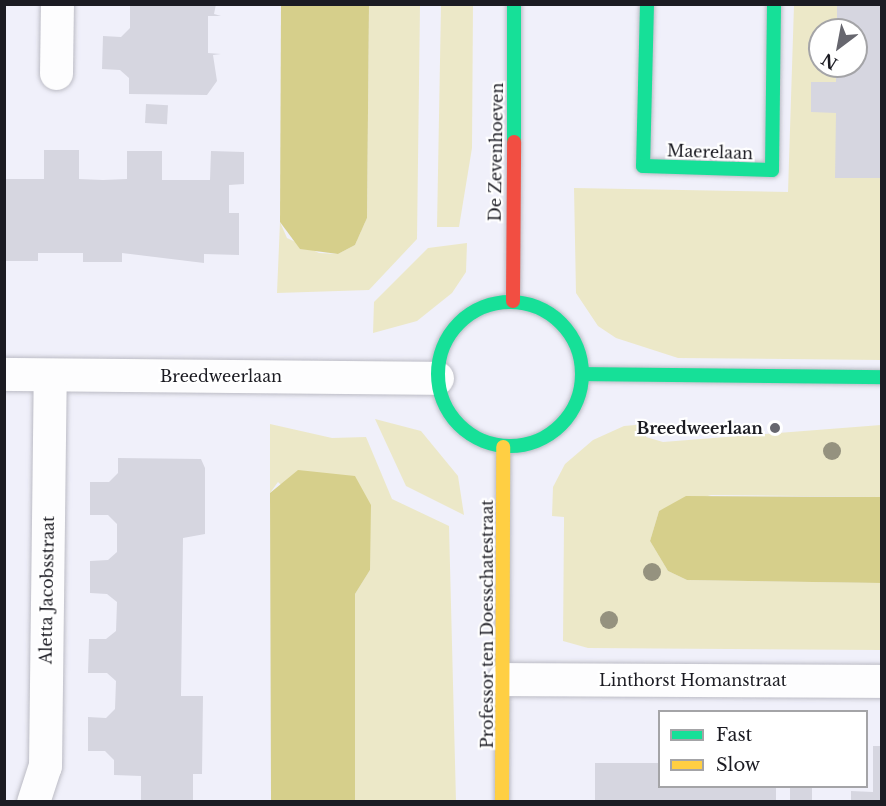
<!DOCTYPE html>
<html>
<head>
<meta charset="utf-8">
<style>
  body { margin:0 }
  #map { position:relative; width:886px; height:806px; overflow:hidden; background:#f0f0fa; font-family:"Libre Baskerville",serif }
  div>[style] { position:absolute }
  .green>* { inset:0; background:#ece8c8 }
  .water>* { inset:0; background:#d6cf8b }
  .building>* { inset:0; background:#d6d6e0; transform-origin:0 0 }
  .roads { filter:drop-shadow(0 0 2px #bbbbc4) drop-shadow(0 0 2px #bbbbc4) }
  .street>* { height:33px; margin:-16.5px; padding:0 16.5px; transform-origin:16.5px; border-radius:16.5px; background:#fdfdfe }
  .fast>* { height:14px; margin:-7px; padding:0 7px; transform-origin:7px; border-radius:7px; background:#16e098 }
  .fast>.ring { margin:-7px; padding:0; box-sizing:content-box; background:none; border:14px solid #16e098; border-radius:50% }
  .slow>* { height:14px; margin:-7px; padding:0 7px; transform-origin:7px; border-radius:7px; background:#ffcf43 }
  .jam>* { height:14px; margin:-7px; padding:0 7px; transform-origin:7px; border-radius:7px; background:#f24e42 }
  .trees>* { width:18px; height:18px; margin:-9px; border-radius:50%; background:#95927f }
  .dots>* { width:16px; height:16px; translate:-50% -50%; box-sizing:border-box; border:3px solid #fff; border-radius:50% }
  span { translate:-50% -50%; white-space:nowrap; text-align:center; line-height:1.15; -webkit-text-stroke:4.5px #fff; paint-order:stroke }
  .street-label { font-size:16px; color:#1b1b22 }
  .poi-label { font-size:16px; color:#1b1b22; font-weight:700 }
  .right { translate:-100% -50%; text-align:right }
  .frame { position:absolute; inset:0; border:6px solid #1b1b22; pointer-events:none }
  .legend { position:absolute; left:658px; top:710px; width:210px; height:78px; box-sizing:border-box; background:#fff; border:2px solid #a4a4a7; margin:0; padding:8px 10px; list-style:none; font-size:18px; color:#1b1b22 }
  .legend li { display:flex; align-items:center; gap:12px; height:30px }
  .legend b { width:30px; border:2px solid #a4a4a7 }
  .north { position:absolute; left:808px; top:18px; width:60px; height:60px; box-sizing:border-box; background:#fff; border:2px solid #a4a4a7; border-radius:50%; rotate:212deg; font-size:16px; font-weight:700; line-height:24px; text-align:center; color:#1b1b22 }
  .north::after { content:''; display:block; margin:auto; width:21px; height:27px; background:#66666e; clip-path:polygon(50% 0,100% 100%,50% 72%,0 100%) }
</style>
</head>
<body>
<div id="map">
  <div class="green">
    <div style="clip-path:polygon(369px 5px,420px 5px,417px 239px,369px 290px,277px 293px,280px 222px,287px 238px,319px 253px,338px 254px,355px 245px,367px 218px)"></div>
    <div style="clip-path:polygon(441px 5px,473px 5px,472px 148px,459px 227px,437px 227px)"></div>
    <div style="clip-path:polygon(evenodd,794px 5px,881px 5px,881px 360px,678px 358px,616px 338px,598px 326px,576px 293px,574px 188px,788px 192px,794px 5px,820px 30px,856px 30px,856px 66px,820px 66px,820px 30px)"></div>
    <div style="clip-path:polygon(467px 243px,466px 272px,452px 293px,417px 321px,373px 333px,374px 302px,428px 248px)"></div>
    <div style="clip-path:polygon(375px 419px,421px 431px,458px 476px,464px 515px,406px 486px)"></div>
    <div style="clip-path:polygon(270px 424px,332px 438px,366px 437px,392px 499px,449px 526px,456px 801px,355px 801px,355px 594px,370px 570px,278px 482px,270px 493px)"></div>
    <div style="clip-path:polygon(646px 424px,646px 437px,663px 442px,881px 425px,881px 497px,711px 495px,659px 511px,650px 541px,668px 571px,687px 580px,881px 583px,881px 650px,588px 648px,563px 641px,564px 522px,564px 517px,552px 516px,553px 487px,565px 464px,593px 440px,624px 426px)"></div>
  </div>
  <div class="water">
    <div style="clip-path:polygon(281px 5px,369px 5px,367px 218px,355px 245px,338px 254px,300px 249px,280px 222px)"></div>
    <div style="clip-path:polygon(298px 470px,355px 476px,371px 505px,370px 570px,355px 594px,355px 801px,271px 801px,270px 493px)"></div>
    <div style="clip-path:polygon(686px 496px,881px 497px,881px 583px,687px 580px,668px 571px,650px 541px,659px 511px)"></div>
  </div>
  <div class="building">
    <div style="clip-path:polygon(130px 4px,216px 4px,214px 14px,221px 16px,208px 16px,208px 53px,221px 54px,213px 55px,217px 81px,207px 95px,129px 94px,129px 78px,120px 70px,102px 69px,103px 36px,121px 37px,130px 28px)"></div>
    <div style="clip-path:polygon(837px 4px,882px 4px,882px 178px,835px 178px,836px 113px,811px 112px,811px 82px,836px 82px,836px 66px,856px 66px,856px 30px,837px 30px)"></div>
    <div style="left:146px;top:104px;width:22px;height:19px;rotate:3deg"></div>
    <div style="clip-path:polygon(44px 150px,79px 150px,79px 179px,103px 180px,127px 179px,127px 151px,162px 151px,162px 180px,210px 180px,211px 151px,244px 152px,244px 184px,229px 185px,229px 213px,239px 213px,239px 255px,204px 254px,204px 263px,122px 253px,122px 262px,83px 262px,83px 253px,38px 253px,38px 261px,4px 261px,4px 179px,44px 179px)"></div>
    <div style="clip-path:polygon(118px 458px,201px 459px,205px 468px,205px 534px,183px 538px,181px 696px,203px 696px,202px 774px,193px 774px,193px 801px,141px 801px,141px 776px,114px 775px,114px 760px,105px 751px,88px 751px,88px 717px,106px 718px,115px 709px,116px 681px,107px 673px,88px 673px,89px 639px,106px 639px,116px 631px,117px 602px,107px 594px,90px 593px,90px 561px,108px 560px,117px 552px,117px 524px,108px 515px,90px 515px,90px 482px,109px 482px,118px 473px)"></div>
    <div style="clip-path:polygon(873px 746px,882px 746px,882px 801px,851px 801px,851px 791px,873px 792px)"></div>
    <div style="clip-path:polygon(595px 763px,660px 763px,660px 786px,776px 786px,776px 801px,595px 801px)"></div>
    <div style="left:790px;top:786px;width:22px;height:15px"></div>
  </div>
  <div class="roads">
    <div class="street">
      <div style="left:56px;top:73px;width:69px;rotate:-89.2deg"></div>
      <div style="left:4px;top:374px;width:433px;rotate:0.5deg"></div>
      <div style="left:504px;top:679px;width:378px;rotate:0.3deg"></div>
      <div style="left:33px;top:802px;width:38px;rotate:-72deg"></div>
      <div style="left:45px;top:766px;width:391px;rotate:-89.3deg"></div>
    </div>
    <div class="fast">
      <div style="left:647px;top:4px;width:162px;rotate:91.4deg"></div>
      <div style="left:643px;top:166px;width:129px;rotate:1.8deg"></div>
      <div style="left:772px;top:170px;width:166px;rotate:-89.3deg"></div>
      <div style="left:514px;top:142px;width:138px;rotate:-90deg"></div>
      <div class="ring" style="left:438px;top:302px;width:130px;height:130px"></div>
      <div style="left:583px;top:374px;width:299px;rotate:0.6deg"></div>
    </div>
    <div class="slow">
      <div style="left:502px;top:802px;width:355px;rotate:-89.8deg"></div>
    </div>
    <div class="jam">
      <div style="left:513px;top:301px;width:159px;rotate:-89.6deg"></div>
    </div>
  </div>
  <div class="trees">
    <div style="left:832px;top:451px"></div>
    <div style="left:652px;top:572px"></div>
    <div style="left:609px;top:620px"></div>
  </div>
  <div class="dots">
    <div style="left:775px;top:428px;background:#66666e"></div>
  </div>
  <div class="street-label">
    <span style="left:496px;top:152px;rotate:-89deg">De Zevenhoeven</span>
    <span style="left:710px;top:152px;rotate:2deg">Maerelaan</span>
    <span style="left:221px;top:376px">Breedweerlaan</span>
    <span style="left:47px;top:590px;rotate:-89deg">Aletta Jacobsstraat</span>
    <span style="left:487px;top:624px;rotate:-90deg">Professor ten Doesschatestraat</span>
    <span style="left:693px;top:680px">Linthorst Homanstraat</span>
  </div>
  <div class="poi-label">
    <span class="right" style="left:763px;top:428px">Breedweerlaan</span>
  </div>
  <div class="frame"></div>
  <ul class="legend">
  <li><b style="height:8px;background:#16e098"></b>Fast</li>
  <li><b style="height:8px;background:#ffcf43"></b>Slow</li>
  </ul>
  <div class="north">N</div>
</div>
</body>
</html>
